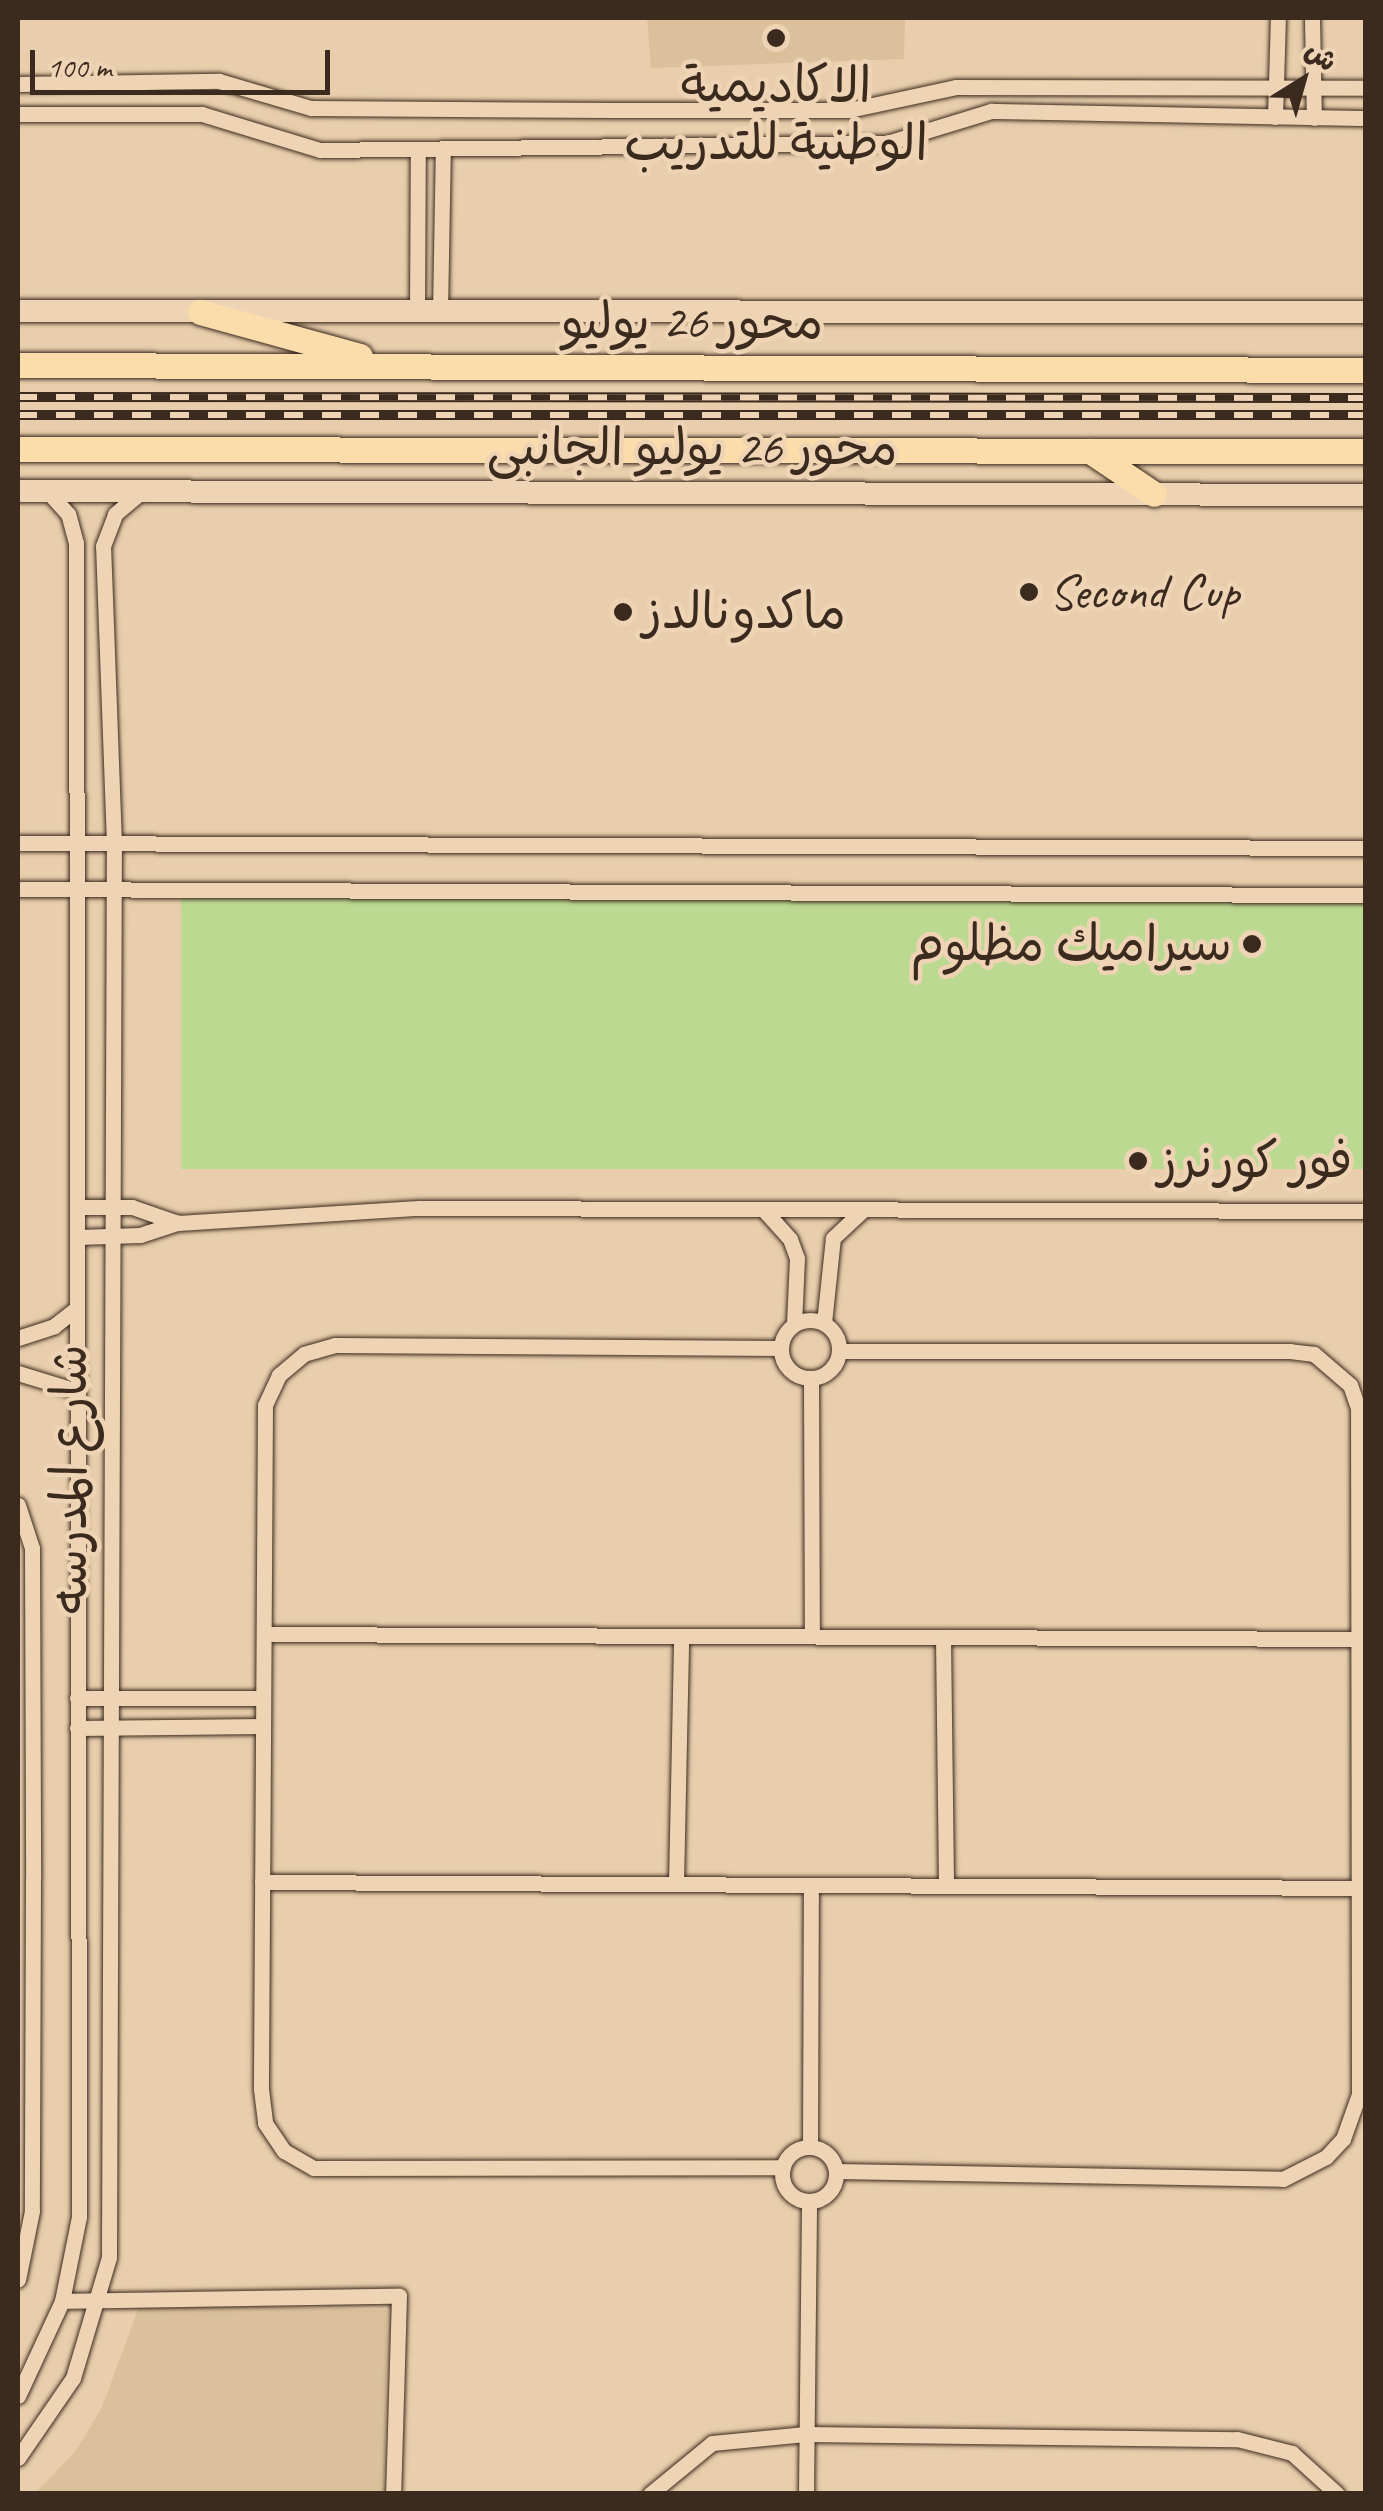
<!DOCTYPE html>
<html>
<head>
<meta charset="utf-8">
<style>
  body { margin:0 }
  #map { position:relative; width:1383px; height:2511px; overflow:hidden; background:#e8ceac; font-family:Caveat,"Playpen Sans Arabic",sans-serif }
  div>[style] { position:absolute }
  .built>* { inset:0; background:#dac19b }
  .green>* { inset:0; background:#bbd991; transform-origin:0 0 }
  .roads { filter:drop-shadow(0 0 2px #3b2a1e) drop-shadow(0 0 2px #3b2a1e) }
  .minor>* { height:15px; margin:-7.5px; padding:0 7.5px; transform-origin:7.5px; border-radius:7.5px; background:#eed4b5 }
  .minor>.ring { margin:-7.5px; padding:0; box-sizing:content-box; background:none; border:15px solid #eed4b5; border-radius:50% }
  .secondary>* { height:22px; margin:-11px; padding:0 11px; transform-origin:11px; border-radius:11px; background:#eed4b5 }
  .trunk>* { height:25px; margin:-12.5px; padding:0 12.5px; transform-origin:12.5px; border-radius:12.5px; background:#faddab }
  .rail>* { height:10px; margin-top:-5px; transform-origin:0; background:repeating-linear-gradient(90deg,#eed4b5 0 19px,#3b2a1e 0 38px); box-sizing:border-box; border-block:2px solid #3b2a1e }
  .dots>* { width:28px; height:28px; translate:-50% -50%; box-sizing:border-box; border:5px solid #eed4b5; border-radius:50% }
  span { translate:-50% -50%; white-space:nowrap; text-align:center; line-height:1.15; -webkit-text-stroke:9px #eed4b5; paint-order:stroke }
  .poi-label { font-size:50px; color:#3b2a1e }
  .left { translate:0 -50%; text-align:left }
  .right { translate:-100% -50%; text-align:right }
  .street-label { font-size:50px; color:#3b2a1e }
  .frame { position:absolute; inset:0; border:20px solid #3b2a1e; pointer-events:none }
  .north { position:absolute; left:1253px; top:30px; width:100px; height:100px; -webkit-text-stroke:8px #eed4b5; paint-order:stroke; rotate:37deg; font-size:28px; font-weight:700; line-height:40px; text-align:center; color:#3b2a1e }
  .north::after { content:''; display:block; margin:auto; width:35px; height:45px; background:#3b2a1e; clip-path:polygon(50% 0,100% 100%,50% 72%,0 100%) }
  .scale { position:absolute; left:30px; top:50px; width:300px; height:45px; box-sizing:border-box; border:5px solid #3b2a1e; border-top:0; padding-left:12px; font-size:30px; line-height:35px; white-space:nowrap; color:#3b2a1e; -webkit-text-stroke:8px #eed4b5; paint-order:stroke }
</style>
</head>
<body>
<div id="map">
  <div class="built">
    <div style="clip-path:polygon(647px 18px,905px 18px,904px 59px,651px 68px)"></div>
    <div style="clip-path:polygon(140px 2304px,387px 2310px,384px 2493px,35px 2494px,77px 2449px,102px 2407px)"></div>
  </div>
  <div class="green">
    <div style="left:181px;top:897px;width:1184px;height:272px"></div>
  </div>
  <div class="roads">
    <div class="minor">
      <div style="left:1312px;top:18px;width:100px;rotate:88.9deg"></div>
      <div style="left:18px;top:84px;width:201px;rotate:-0.9deg"></div>
      <div style="left:219px;top:81px;width:96px;rotate:16.4deg"></div>
      <div style="left:311px;top:108px;width:304px;rotate:0.4deg"></div>
      <div style="left:615px;top:110px;width:234px"></div>
      <div style="left:849px;top:110px;width:109px;rotate:-12.1deg"></div>
      <div style="left:956px;top:87px;width:410px;rotate:0.1deg"></div>
      <div style="left:18px;top:114px;width:184px"></div>
      <div style="left:202px;top:114px;width:123px;rotate:17deg"></div>
      <div style="left:320px;top:150px;width:567px;rotate:-0.71deg"></div>
      <div style="left:887px;top:143px;width:109px;rotate:-17.1deg"></div>
      <div style="left:991px;top:111px;width:375px;rotate:1.1deg"></div>
      <div style="left:1275px;top:117px;width:99px;rotate:-88.3deg"></div>
      <div style="left:417px;top:313px;width:164px;rotate:-89.7deg"></div>
      <div style="left:440px;top:313px;width:164px;rotate:-89deg"></div>
      <div style="left:18px;top:843px;width:1348px;rotate:0.21deg"></div>
      <div style="left:18px;top:889px;width:1348px;rotate:0.26deg"></div>
      <div style="left:78px;top:1207px;width:54px"></div>
      <div style="left:132px;top:1207px;width:49px;rotate:19.2deg"></div>
      <div style="left:763px;top:1209px;width:40px;rotate:48deg"></div>
      <div style="left:790px;top:1239px;width:20px;rotate:70deg"></div>
      <div style="left:797px;top:1258px;width:66px;rotate:92.6deg"></div>
      <div style="left:77px;top:1237px;width:63px;rotate:-1.8deg"></div>
      <div style="left:140px;top:1235px;width:40px;rotate:-18deg"></div>
      <div style="left:178px;top:1223px;width:241px;rotate:-3.6deg"></div>
      <div style="left:419px;top:1208px;width:947px;rotate:0.18deg"></div>
      <div class="ring" style="left:781px;top:1320px;width:43px;height:43px"></div>
      <div style="left:824px;top:1323px;width:85px;rotate:-84deg"></div>
      <div style="left:833px;top:1238px;width:40px;rotate:-43deg"></div>
      <div style="left:18px;top:1338px;width:38px;rotate:-18deg"></div>
      <div style="left:54px;top:1326px;width:29px;rotate:-38deg"></div>
      <div style="left:781px;top:1348px;width:446px;rotate:-179.6deg"></div>
      <div style="left:335px;top:1345px;width:32px;rotate:164deg"></div>
      <div style="left:304px;top:1354px;width:33px;rotate:140deg"></div>
      <div style="left:279px;top:1375px;width:33px;rotate:115deg"></div>
      <div style="left:265px;top:1405px;width:684px;rotate:90.34deg"></div>
      <div style="left:261px;top:2089px;width:34px;rotate:83deg"></div>
      <div style="left:265px;top:2123px;width:34px;rotate:56deg"></div>
      <div style="left:284px;top:2151px;width:34px;rotate:30deg"></div>
      <div style="left:314px;top:2168px;width:469px;rotate:-0.1deg"></div>
      <div style="left:18px;top:1373px;width:62px;rotate:17deg"></div>
      <div style="left:811px;top:1378px;width:258px;rotate:89.8deg"></div>
      <div style="left:18px;top:1505px;width:45px;rotate:72deg"></div>
      <div style="left:32px;top:1548px;width:331px;rotate:89.8deg"></div>
      <div style="left:33px;top:1879px;width:332px;rotate:90.2deg"></div>
      <div style="left:32px;top:2211px;width:70px;rotate:101.5deg"></div>
      <div style="left:264px;top:1634px;width:1094px;rotate:0.26deg"></div>
      <div style="left:943px;top:1637px;width:249px;rotate:89.3deg"></div>
      <div style="left:77px;top:1698px;width:186px"></div>
      <div style="left:77px;top:1728px;width:186px;rotate:-0.6deg"></div>
      <div style="left:262px;top:1882px;width:1096px;rotate:0.31deg"></div>
      <div style="left:676px;top:1884px;width:248px;rotate:-88.8deg"></div>
      <div class="ring" style="left:782px;top:2147px;width:39px;height:39px"></div>
      <div style="left:810px;top:2147px;width:262px;rotate:-89.8deg"></div>
      <div style="left:836px;top:2171px;width:447px;rotate:1deg"></div>
      <div style="left:1283px;top:2179px;width:48px;rotate:-27.1deg"></div>
      <div style="left:1326px;top:2157px;width:25px;rotate:-47deg"></div>
      <div style="left:1343px;top:2139px;width:48px;rotate:-70.4deg"></div>
      <div style="left:1359px;top:2094px;width:686px;rotate:-90.08deg"></div>
      <div style="left:1358px;top:1408px;width:24px;rotate:-109deg"></div>
      <div style="left:1350px;top:1385px;width:48px;rotate:-139.3deg"></div>
      <div style="left:1314px;top:1354px;width:24px;rotate:-173deg"></div>
      <div style="left:1290px;top:1351px;width:450px;rotate:180deg"></div>
      <div style="left:62px;top:2301px;width:337px;rotate:-0.9deg"></div>
      <div style="left:399px;top:2296px;width:198px;rotate:91.7deg"></div>
      <div style="left:18px;top:2396px;width:105px;rotate:-65.1deg"></div>
      <div style="left:62px;top:2301px;width:86px;rotate:-78.6deg"></div>
      <div style="left:79px;top:2217px;width:1674px;rotate:-90.1deg"></div>
      <div style="left:76px;top:543px;width:30px;rotate:-105deg"></div>
      <div style="left:68px;top:514px;width:30px;rotate:-132deg"></div>
      <div style="left:18px;top:2458px;width:97px;rotate:-55.5deg"></div>
      <div style="left:73px;top:2378px;width:126px;rotate:-73.4deg"></div>
      <div style="left:109px;top:2257px;width:1413px;rotate:-89.8deg"></div>
      <div style="left:114px;top:844px;width:298px;rotate:-92.1deg"></div>
      <div style="left:103px;top:546px;width:34px;rotate:-69deg"></div>
      <div style="left:115px;top:514px;width:34px;rotate:-40deg"></div>
      <div style="left:650px;top:2494px;width:80px;rotate:-39.4deg"></div>
      <div style="left:712px;top:2443px;width:94px;rotate:-5.5deg"></div>
      <div style="left:806px;top:2434px;width:431px;rotate:0.7deg"></div>
      <div style="left:1237px;top:2439px;width:57px;rotate:14.3deg"></div>
      <div style="left:1292px;top:2453px;width:61px;rotate:42.3deg"></div>
      <div style="left:806px;top:2494px;width:293px;rotate:-89.4deg"></div>
    </div>
    <div class="secondary">
      <div style="left:18px;top:311px;width:1348px;rotate:0.04deg"></div>
      <div style="left:18px;top:491px;width:1348px;rotate:0.17deg"></div>
    </div>
    <div class="trunk">
      <div style="left:200px;top:312px;width:166px;rotate:15.4deg"></div>
      <div style="left:18px;top:365px;width:1348px;rotate:0.21deg"></div>
      <div style="left:18px;top:449px;width:1348px;rotate:0.09deg"></div>
      <div style="left:1090px;top:451px;width:77px;rotate:33.9deg"></div>
    </div>
  </div>
  <div class="rail">
    <div style="left:18px;top:397px;width:1348px;rotate:0.04deg"></div>
    <div style="left:18px;top:415px;width:1348px"></div>
  </div>
  <div class="dots">
    <div style="left:776px;top:38px;background:#3b2a1e"></div>
    <div style="left:1029px;top:592px;background:#3b2a1e"></div>
    <div style="left:623px;top:612px;background:#3b2a1e"></div>
    <div style="left:1252px;top:944px;background:#3b2a1e"></div>
    <div style="left:1138px;top:1161px;background:#3b2a1e"></div>
  </div>
  <div class="poi-label">
    <span style="left:776px;top:113px">الاكاديمية<br>الوطنية للتدريب</span>
    <span class="left" style="left:1049px;top:592px">Second Cup</span>
    <span class="left" style="left:643px;top:612px">ماكدونالدز</span>
    <span class="right" style="left:1232px;top:944px">سيراميك مظلوم</span>
    <span class="left" style="left:1158px;top:1161px">فور كورنرز</span>
  </div>
  <div class="street-label">
    <span style="left:692px;top:322px">محور 26 يوليو</span>
    <span style="left:692px;top:448px">محور 26 يوليو الجانبى</span>
    <span style="left:70px;top:1479px;rotate:-90deg">شارع المدرسه</span>
  </div>
  <div class="frame"></div>
  <div class="north">ش</div>
  <div class="scale">100 m</div>
</div>
</body>
</html>
